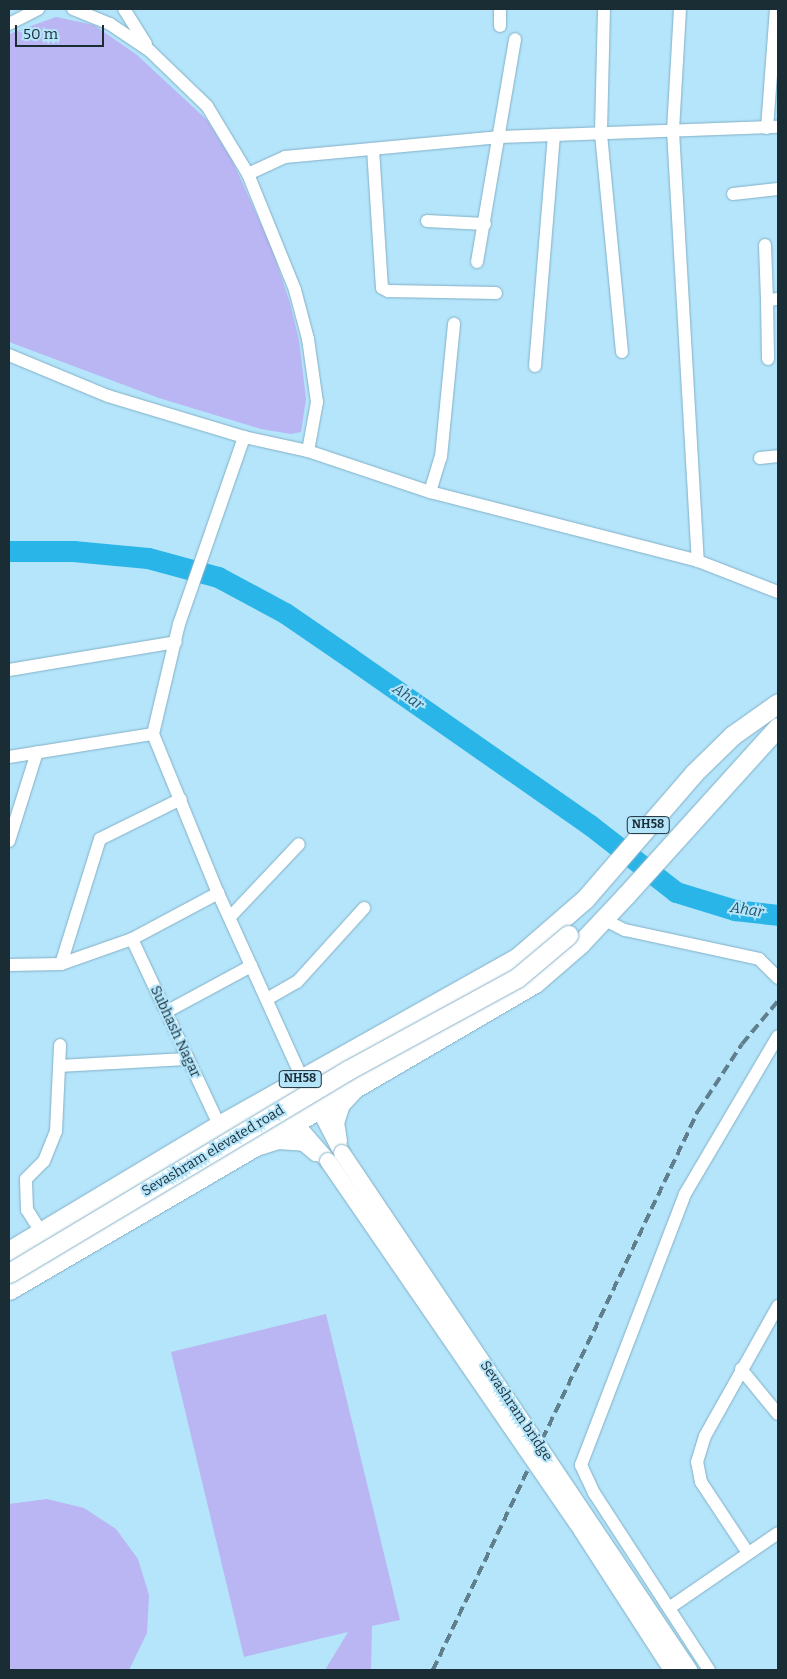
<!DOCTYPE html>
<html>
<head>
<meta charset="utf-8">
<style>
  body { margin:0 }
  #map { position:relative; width:787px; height:1679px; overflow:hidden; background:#b5e5fb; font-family:Bitter,serif }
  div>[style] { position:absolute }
  .green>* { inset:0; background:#bab5f3 }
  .river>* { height:21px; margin:-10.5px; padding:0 10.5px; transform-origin:10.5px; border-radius:10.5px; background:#29b5e7 }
  .roads { filter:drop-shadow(0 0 1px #82b0c6) drop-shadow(0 0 1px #82b0c6) }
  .minor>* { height:12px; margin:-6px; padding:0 6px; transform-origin:6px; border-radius:6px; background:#fff }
  .major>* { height:16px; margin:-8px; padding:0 8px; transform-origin:8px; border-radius:8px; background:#fff }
  .highway>* { height:19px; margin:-9.5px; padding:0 9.5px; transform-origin:9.5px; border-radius:9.5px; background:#fff }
  .rail>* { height:4px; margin-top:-2px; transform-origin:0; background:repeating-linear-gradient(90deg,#5f7f8d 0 10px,transparent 0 15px) }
  .bridges { filter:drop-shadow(0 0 1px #82b0c6) drop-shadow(0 0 1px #82b0c6) }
  .major-bridge>* { height:16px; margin:-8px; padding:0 8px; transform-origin:8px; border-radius:8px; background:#fff }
  .highway-bridge>* { height:19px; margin:-9.5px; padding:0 9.5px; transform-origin:9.5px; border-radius:9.5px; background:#fff }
  span { translate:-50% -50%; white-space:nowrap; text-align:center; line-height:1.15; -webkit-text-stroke:4px #b5e5fb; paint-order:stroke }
  .shield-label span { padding:1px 4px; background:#b5e5fb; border:1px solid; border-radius:4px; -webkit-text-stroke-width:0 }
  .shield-label { font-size:12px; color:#1a2d35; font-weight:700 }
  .street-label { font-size:14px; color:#1a2d35 }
  .water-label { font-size:15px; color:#23566b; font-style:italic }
  .frame { position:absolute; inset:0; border:10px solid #1a2d35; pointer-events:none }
  .scale { position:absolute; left:15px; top:25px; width:89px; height:22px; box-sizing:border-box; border:2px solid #1a2d35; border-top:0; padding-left:6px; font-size:15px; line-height:18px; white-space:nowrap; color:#1a2d35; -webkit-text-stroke:4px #b5e5fb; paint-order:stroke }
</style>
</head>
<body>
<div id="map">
  <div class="green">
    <div style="clip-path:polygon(56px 17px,94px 25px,137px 55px,207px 120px,233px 162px,272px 249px,290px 303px,299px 340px,306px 399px,301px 432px,291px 434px,261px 429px,159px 398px,9px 342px,9px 34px)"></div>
    <div style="clip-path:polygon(326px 1314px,400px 1620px,372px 1626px,371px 1670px,325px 1670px,348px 1632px,244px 1657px,171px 1352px)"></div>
    <div style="clip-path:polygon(47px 1499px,84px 1508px,116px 1529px,138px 1559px,149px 1595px,147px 1633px,129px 1670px,9px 1670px,9px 1504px)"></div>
  </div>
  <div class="river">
    <div style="left:9px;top:551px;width:64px"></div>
    <div style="left:73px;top:551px;width:75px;rotate:5.3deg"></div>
    <div style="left:148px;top:558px;width:73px;rotate:15.2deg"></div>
    <div style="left:218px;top:577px;width:76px;rotate:28.2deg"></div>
    <div style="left:285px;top:613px;width:78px;rotate:34.5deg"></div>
    <div style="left:349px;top:657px;width:294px;rotate:34.9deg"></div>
    <div style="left:590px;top:825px;width:109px;rotate:37.9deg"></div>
    <div style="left:676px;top:892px;width:62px;rotate:17deg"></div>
    <div style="left:735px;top:910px;width:43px;rotate:6.6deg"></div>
  </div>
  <div class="roads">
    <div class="minor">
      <div style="left:73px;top:9px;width:40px;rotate:22deg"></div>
      <div style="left:110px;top:24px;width:48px;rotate:34deg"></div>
      <div style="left:150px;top:51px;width:79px;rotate:44deg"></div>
      <div style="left:207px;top:106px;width:79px;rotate:58.9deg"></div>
      <div style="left:248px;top:174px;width:125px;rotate:67.9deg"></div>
      <div style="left:295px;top:290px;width:51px;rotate:75.1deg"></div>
      <div style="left:308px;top:339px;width:64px;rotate:81.9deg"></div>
      <div style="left:317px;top:402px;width:50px;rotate:100.4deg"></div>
      <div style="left:124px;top:9px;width:41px;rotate:57.8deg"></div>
      <div style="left:604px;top:9px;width:125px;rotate:91.4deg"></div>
      <div style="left:601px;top:134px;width:219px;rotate:84.5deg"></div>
      <div style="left:680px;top:9px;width:122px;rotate:93.3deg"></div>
      <div style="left:673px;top:131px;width:431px;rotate:86.7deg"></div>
      <div style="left:9px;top:24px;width:33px;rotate:-27deg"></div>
      <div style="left:500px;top:26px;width:17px;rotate:-90deg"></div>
      <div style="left:767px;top:128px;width:119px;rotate:-85.7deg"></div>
      <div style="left:373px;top:149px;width:139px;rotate:86.3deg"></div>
      <div style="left:382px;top:288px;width:7px;rotate:27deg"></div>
      <div style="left:388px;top:291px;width:108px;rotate:1.1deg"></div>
      <div style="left:248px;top:174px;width:41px;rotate:-24.7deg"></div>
      <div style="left:285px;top:157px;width:216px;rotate:-5.3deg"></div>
      <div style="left:500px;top:137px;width:278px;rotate:-2.1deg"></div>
      <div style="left:733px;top:194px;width:45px;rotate:-6.3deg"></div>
      <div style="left:427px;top:221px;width:58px;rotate:3deg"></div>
      <div style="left:765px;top:245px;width:55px;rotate:87.9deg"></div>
      <div style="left:767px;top:300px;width:11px;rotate:-5deg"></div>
      <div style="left:477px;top:262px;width:226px;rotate:-80.3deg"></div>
      <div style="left:767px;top:300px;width:59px;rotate:89deg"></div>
      <div style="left:9px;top:355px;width:107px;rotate:22.5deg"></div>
      <div style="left:108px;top:396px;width:142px;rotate:16.8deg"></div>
      <div style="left:244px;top:437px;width:66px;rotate:12.3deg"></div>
      <div style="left:308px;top:451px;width:129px;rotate:18.6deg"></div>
      <div style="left:430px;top:492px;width:277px;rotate:14.4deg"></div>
      <div style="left:698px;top:561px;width:86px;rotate:21.2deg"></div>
      <div style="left:535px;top:366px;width:232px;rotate:-85.3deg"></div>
      <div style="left:760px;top:458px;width:18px;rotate:-6deg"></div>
      <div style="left:430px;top:492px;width:37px;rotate:-73deg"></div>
      <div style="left:441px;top:457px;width:134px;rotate:-84.4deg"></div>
      <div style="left:9px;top:670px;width:169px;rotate:-9.5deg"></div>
      <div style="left:153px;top:734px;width:113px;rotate:-76.7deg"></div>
      <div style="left:179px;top:624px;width:198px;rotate:-70.8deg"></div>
      <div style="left:9px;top:757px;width:146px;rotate:-9.1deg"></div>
      <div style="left:153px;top:734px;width:172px;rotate:67.8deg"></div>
      <div style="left:218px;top:893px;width:203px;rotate:65.6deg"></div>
      <div style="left:9px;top:841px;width:93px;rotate:-72.5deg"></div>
      <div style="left:230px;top:917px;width:100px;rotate:-46.6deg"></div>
      <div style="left:601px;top:918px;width:27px;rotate:27deg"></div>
      <div style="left:625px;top:930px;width:137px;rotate:12.2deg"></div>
      <div style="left:759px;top:959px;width:27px;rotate:45deg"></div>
      <div style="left:132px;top:939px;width:205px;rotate:64.9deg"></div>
      <div style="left:61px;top:964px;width:131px;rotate:-72.7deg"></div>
      <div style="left:100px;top:839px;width:90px;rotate:-26.3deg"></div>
      <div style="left:9px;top:965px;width:52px;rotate:-1.1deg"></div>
      <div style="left:61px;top:964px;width:75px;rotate:-19.4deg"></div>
      <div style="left:132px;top:939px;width:98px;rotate:-28.1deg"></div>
      <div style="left:267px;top:999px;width:34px;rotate:-30deg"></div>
      <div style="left:297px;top:982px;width:100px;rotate:-47.8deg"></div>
      <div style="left:166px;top:1012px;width:97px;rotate:-28.4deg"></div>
      <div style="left:60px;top:1066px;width:125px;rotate:-3.2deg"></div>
      <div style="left:41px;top:1232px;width:26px;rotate:-122deg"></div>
      <div style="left:27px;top:1210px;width:31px;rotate:-92deg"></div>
      <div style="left:26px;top:1179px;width:25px;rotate:-45deg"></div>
      <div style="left:44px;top:1161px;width:32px;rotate:-68deg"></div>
      <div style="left:56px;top:1131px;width:86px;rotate:-87.3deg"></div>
      <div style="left:741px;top:1369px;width:58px;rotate:50.6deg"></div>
      <div style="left:748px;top:1553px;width:85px;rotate:-123.5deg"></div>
      <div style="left:701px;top:1482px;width:20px;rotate:-101deg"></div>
      <div style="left:697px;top:1462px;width:27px;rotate:-73deg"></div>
      <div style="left:705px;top:1436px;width:149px;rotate:-60.7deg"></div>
      <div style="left:669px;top:1608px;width:132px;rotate:-34.5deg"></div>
      <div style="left:709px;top:1670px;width:211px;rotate:-123deg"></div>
      <div style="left:594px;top:1493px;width:31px;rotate:-115deg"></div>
      <div style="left:581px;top:1465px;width:290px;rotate:-69deg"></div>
      <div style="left:685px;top:1194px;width:183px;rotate:-59.5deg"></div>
    </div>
    <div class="major">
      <div style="left:313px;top:1097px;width:63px;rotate:62.6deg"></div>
      <div style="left:287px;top:1114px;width:62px;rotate:48.9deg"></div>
      <div style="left:339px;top:1141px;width:18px;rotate:-99deg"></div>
      <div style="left:336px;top:1123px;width:19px;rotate:-72deg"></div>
      <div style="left:342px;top:1105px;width:19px;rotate:-47deg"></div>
      <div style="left:260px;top:1147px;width:19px;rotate:-18deg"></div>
      <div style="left:278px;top:1141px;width:26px;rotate:4deg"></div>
      <div style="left:304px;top:1143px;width:16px;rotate:40deg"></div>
    </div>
    <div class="highway">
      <div style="left:9px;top:1251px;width:245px;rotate:-31deg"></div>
      <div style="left:219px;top:1125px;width:343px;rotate:-29.3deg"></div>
      <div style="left:518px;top:957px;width:89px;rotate:-40.9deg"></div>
      <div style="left:585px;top:899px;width:167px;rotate:-49.1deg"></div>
      <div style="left:694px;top:773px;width:54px;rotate:-44.3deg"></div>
      <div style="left:733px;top:735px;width:55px;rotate:-35.4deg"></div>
      <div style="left:9px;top:1290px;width:609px;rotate:-30.27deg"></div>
      <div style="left:535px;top:983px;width:60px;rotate:-40.9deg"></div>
      <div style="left:580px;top:944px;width:67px;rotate:-46.8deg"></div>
      <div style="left:626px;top:895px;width:227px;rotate:-47.9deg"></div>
    </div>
  </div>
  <div class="rail">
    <div style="left:433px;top:1670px;width:619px;rotate:-64.64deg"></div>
    <div style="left:698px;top:1111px;width:80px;rotate:-56.7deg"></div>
    <div style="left:742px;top:1044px;width:56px;rotate:-50.1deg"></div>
  </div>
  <div class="bridges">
    <div class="major-bridge">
      <div style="left:342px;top:1153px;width:623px;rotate:56.13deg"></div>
      <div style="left:328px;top:1161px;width:449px;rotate:55.5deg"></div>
      <div style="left:582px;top:1531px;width:166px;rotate:57.1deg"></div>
    </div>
    <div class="highway-bridge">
      <div style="left:9px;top:1273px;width:395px;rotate:-30.9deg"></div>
      <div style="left:348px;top:1070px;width:192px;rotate:-28.6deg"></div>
      <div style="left:517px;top:978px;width:67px;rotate:-40.1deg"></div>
    </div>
  </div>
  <div class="shield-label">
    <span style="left:648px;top:825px">NH58</span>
    <span style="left:300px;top:1079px">NH58</span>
  </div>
  <div class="street-label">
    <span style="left:175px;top:1032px;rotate:65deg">Subhash Nagar</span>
    <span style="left:213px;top:1151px;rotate:-31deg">Sevashram elevated road</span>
    <span style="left:516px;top:1411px;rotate:56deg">Sevashram bridge</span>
  </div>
  <div class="water-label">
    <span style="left:408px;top:697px;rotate:35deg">Ahar</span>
    <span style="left:747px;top:910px;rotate:9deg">Ahar</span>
  </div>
  <div class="frame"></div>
  <div class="scale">50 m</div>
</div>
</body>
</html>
